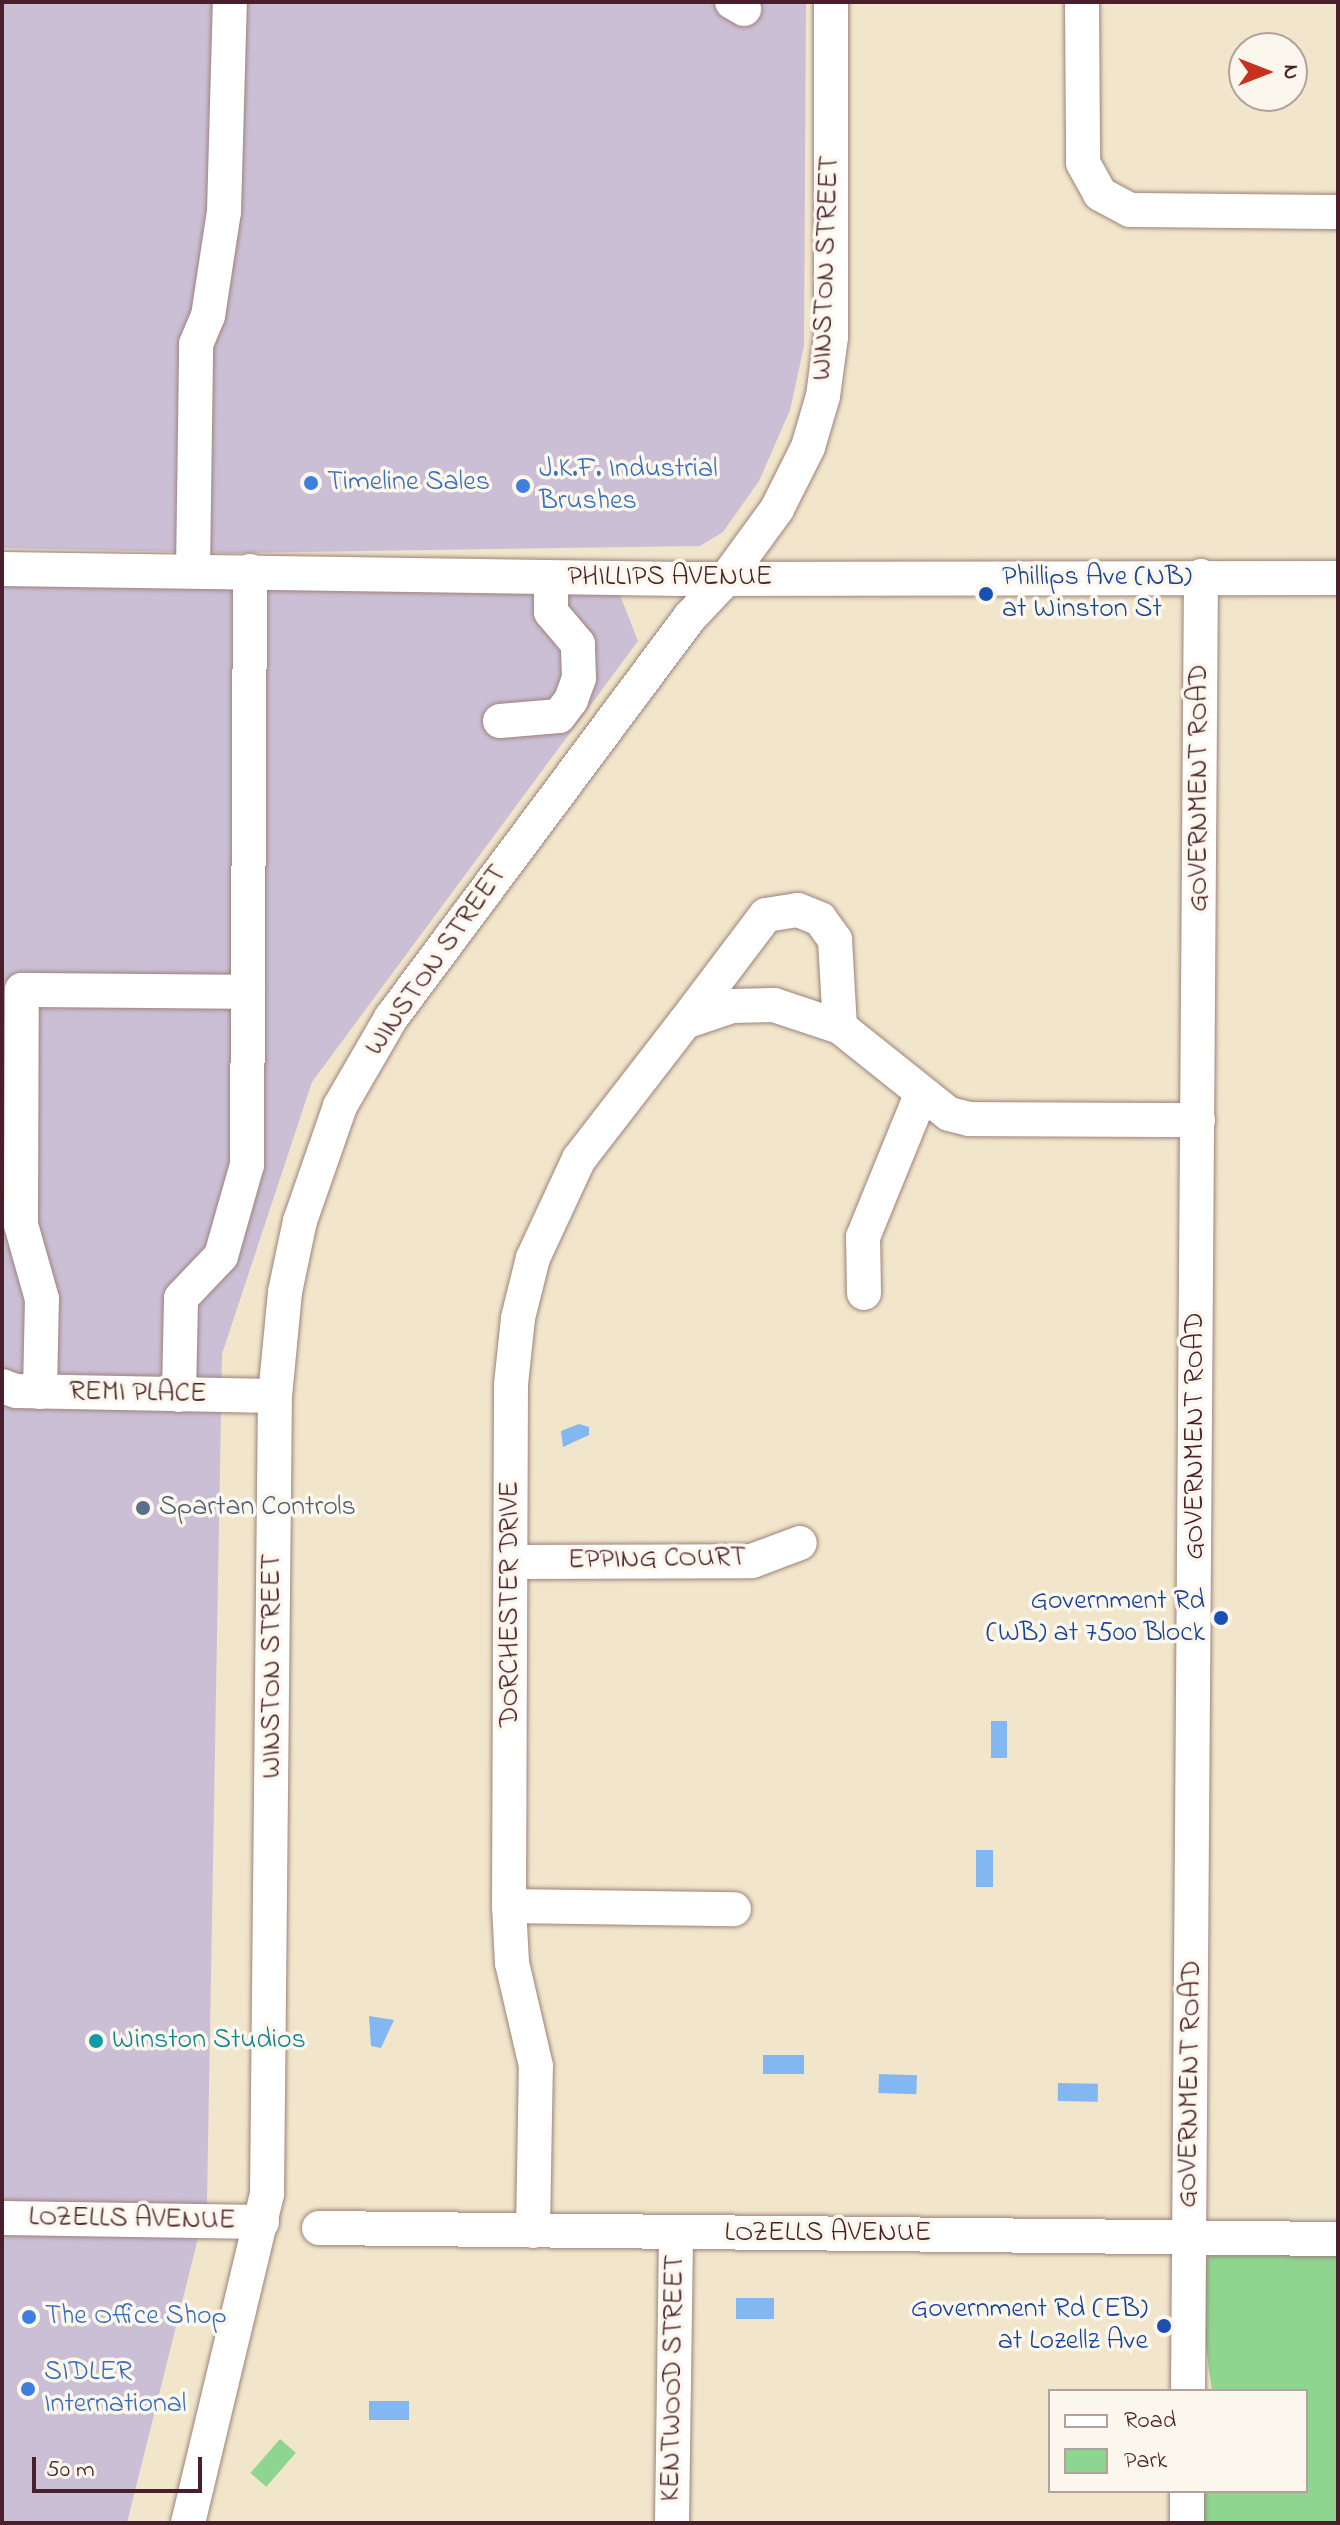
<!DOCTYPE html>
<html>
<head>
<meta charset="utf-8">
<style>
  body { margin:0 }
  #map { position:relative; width:1340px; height:2525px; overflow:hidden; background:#f1e6cb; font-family:"Indie Flower",sans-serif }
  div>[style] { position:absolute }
  .industrial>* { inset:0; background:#cbbfd6 }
  .green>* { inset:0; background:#8ed58f; transform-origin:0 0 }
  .water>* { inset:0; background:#83b7f1; transform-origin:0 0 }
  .roads { filter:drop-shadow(0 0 2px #9e827b) drop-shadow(0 0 2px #9e827b) }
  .minor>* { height:34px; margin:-17px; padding:0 17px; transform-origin:17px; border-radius:17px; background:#fff }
  .dots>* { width:22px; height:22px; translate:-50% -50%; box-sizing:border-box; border:4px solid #fbf7ec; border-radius:50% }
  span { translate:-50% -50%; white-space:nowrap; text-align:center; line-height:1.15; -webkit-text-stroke:7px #fbf7ec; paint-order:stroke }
  .street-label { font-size:28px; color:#4a1f2b }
  .shop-label { font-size:28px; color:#366cbe }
  .left { translate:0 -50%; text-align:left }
  .transit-label { font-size:28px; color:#164399 }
  .right { translate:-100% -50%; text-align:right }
  .service-label { font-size:28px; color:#4e5e75 }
  .culture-label { font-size:28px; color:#0d838f }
  .frame { position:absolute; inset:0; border:4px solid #4a1f2b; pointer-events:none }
  .legend { position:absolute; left:1048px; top:2389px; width:260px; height:104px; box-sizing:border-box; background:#fbf7ec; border:2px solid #b4a19f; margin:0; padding:10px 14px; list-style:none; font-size:24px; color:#4a1f2b }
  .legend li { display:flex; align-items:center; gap:16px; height:40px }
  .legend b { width:40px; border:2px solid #b4a19f }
  .north { position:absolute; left:1228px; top:32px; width:80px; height:80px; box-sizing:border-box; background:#fbf7ec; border:2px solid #b4a19f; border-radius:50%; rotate:90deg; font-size:22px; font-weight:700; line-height:32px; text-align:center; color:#4a1f2b }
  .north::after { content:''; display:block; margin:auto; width:28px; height:36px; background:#c8321e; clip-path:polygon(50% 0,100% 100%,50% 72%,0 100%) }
  .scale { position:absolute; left:32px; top:2457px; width:170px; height:36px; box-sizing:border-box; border:4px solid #4a1f2b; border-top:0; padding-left:10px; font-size:24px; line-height:28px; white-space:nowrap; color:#4a1f2b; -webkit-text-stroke:6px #fbf7ec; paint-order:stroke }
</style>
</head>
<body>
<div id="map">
  <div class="industrial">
    <div style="clip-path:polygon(2px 2px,806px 2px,804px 346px,790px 410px,759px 481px,723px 532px,700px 546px,232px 553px,2px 548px)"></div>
    <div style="clip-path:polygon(2px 585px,618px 590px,638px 641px,312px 1082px,222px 1354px,207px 2202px,127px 2523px,2px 2523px)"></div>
  </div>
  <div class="green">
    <div style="clip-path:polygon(1338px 2252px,1338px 2523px,1203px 2523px,1203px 2491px,1306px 2491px,1306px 2391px,1212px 2391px,1204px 2333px,1205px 2262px,1210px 2254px)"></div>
    <div style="left:280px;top:2439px;width:21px;height:45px;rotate:41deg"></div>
  </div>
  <div class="water">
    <div style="clip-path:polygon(579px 1424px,589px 1427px,589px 1435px,563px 1447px,561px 1431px)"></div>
    <div style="left:991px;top:1721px;width:16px;height:37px"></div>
    <div style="left:976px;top:1850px;width:17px;height:37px"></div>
    <div style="clip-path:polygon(369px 2016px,394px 2020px,381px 2048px,371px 2046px)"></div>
    <div style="left:763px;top:2055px;width:41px;height:19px"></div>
    <div style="left:879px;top:2074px;width:38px;height:19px;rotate:2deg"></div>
    <div style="left:1058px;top:2083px;width:40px;height:18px;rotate:1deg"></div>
    <div style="left:736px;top:2298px;width:38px;height:21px"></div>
    <div style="left:369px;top:2401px;width:40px;height:19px"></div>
  </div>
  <div class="roads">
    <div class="minor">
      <div style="left:732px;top:2px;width:14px;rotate:30deg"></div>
      <div style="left:1082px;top:2px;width:161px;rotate:89.6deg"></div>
      <div style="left:1083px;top:163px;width:35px;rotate:61deg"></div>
      <div style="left:1100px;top:194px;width:34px;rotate:28deg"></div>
      <div style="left:1130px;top:210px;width:208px;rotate:0.6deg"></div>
      <div style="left:2px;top:569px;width:681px;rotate:0.84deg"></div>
      <div style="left:683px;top:579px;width:655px;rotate:-0.09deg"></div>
      <div style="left:193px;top:571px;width:227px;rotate:-89.2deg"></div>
      <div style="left:196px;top:344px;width:30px;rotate:-67deg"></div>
      <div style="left:208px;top:316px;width:105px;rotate:-81.3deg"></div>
      <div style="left:224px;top:212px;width:210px;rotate:-88.4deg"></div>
      <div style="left:500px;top:721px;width:59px;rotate:-4.8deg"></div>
      <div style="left:559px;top:716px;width:20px;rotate:-53deg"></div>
      <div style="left:571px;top:700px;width:23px;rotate:-70deg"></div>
      <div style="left:579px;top:678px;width:34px;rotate:-92deg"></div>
      <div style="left:578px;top:644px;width:42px;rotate:-130.2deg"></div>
      <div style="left:551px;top:612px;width:34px;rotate:-90deg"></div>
      <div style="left:685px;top:1022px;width:134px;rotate:-52.9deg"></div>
      <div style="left:766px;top:915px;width:32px;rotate:-9deg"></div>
      <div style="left:798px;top:910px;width:24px;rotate:22deg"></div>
      <div style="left:820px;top:919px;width:26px;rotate:54deg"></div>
      <div style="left:835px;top:940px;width:87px;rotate:86.7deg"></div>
      <div style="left:864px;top:1293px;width:56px;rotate:-91deg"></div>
      <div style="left:863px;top:1237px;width:153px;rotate:-67.8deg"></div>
      <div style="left:2px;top:1386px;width:15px;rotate:20deg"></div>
      <div style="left:16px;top:1391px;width:259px;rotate:1.1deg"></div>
      <div style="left:40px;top:1392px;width:93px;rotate:-88.8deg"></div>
      <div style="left:42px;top:1299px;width:77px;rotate:-105.8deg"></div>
      <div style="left:21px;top:1225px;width:235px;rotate:-89.8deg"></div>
      <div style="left:22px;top:990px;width:226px;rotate:0.5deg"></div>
      <div style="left:179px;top:1395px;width:97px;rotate:-88.8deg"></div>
      <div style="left:181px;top:1298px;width:58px;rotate:-46.4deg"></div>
      <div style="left:221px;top:1256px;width:95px;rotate:-74.1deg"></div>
      <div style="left:247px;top:1165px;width:594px;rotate:-89.71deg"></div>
      <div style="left:511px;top:1562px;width:241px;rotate:-0.2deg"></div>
      <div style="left:752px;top:1561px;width:51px;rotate:-20.6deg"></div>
      <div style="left:509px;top:1906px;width:225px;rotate:0.8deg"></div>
      <div style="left:2px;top:2218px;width:260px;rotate:0.9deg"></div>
      <div style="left:319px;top:2228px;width:1019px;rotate:0.62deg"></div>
      <div style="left:533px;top:2231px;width:165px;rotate:-89deg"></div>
      <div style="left:536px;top:2066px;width:106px;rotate:-103.1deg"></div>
      <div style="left:512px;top:1963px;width:57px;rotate:-93deg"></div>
      <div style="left:509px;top:1906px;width:522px;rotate:-89.78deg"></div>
      <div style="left:511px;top:1384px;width:66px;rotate:-83.9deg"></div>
      <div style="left:518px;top:1318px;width:62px;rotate:-76deg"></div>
      <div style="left:533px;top:1258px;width:109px;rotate:-65.1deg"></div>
      <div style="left:579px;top:1159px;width:173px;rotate:-52.3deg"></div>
      <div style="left:685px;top:1022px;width:50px;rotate:-18.8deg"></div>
      <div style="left:732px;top:1006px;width:42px;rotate:-1.4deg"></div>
      <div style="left:774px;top:1005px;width:70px;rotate:18.4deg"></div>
      <div style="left:840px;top:1027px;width:139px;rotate:38.6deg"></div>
      <div style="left:949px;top:1114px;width:21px;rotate:14deg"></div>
      <div style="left:969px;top:1119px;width:229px;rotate:0.3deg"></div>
      <div style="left:1188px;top:2391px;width:1815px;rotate:-89.59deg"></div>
      <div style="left:188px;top:2523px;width:338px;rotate:-76.5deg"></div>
      <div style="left:267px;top:2194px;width:798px;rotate:-89.43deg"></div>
      <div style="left:275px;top:1396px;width:104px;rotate:-84.5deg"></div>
      <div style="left:285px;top:1292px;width:73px;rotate:-78.1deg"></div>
      <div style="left:300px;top:1221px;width:122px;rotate:-70.8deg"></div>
      <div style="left:340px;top:1106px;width:102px;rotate:-59.9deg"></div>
      <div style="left:391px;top:1018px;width:499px;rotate:-53.3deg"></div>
      <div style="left:689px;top:618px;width:54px;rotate:-46.5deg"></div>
      <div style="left:726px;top:579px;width:87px;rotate:-53.9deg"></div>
      <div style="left:777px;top:509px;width:69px;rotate:-63.4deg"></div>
      <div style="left:808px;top:447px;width:53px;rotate:-73.6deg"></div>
      <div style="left:823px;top:396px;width:60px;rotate:-82.3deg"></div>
      <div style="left:831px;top:337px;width:335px;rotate:-90deg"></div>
      <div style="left:672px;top:2523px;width:290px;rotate:-89.2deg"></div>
      <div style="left:1187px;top:2523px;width:32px;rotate:-90deg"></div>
    </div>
  </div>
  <div class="dots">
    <div style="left:311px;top:483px;background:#3f7fe0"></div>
    <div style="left:523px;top:486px;background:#3f7fe0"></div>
    <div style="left:986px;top:594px;background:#1a4fb4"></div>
    <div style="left:143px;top:1508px;background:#5c6f8a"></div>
    <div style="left:1221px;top:1618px;background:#1a4fb4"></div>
    <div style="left:96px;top:2041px;background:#0f9aa8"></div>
    <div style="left:29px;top:2317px;background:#3f7fe0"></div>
    <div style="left:1164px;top:2326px;background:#1a4fb4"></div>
    <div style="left:28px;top:2389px;background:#3f7fe0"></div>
  </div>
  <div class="street-label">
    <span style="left:827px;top:268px;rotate:-88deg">WINSTON STREET</span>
    <span style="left:670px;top:578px">PHILLIPS AVENUE</span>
    <span style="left:1200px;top:788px;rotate:-90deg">GOVERNMENT ROAD</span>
    <span style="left:437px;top:961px;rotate:-55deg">WINSTON STREET</span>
    <span style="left:138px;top:1394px;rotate:1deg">REMI PLACE</span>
    <span style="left:1196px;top:1436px;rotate:-90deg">GOVERNMENT ROAD</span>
    <span style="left:657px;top:1560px;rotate:-1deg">EPPING COURT</span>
    <span style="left:511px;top:1604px;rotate:-90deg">DORCHESTER DRIVE</span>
    <span style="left:273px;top:1666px;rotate:-90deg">WINSTON STREET</span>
    <span style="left:1191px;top:2084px;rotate:-89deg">GOVERNMENT ROAD</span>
    <span style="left:132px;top:2220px;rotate:1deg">LOZELLS AVENUE</span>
    <span style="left:828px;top:2234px">LOZELLS AVENUE</span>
    <span style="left:674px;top:2378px;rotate:-89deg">KENTWOOD STREET</span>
  </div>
  <div class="shop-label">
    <span class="left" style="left:539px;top:486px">J.K.F. Industrial<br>Brushes</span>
    <span class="left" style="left:327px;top:483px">Timeline Sales</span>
    <span class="left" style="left:45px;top:2317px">The Office Shop</span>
    <span class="left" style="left:44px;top:2389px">SIDLER<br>International</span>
  </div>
  <div class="transit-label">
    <span class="left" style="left:1002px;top:594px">Phillips Ave (NB)<br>at Winston St</span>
    <span class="right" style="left:1205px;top:1618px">Government Rd<br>(WB) at 7500 Block</span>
    <span class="right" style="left:1148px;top:2326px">Government Rd (EB)<br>at Lozellz Ave</span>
  </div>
  <div class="service-label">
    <span class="left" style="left:159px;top:1508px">Spartan Controls</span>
  </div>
  <div class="culture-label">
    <span class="left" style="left:112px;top:2041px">Winston Studios</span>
  </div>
  <div class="frame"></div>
  <ul class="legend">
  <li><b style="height:10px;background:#fff"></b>Road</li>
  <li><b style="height:22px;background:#8ed58f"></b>Park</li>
  </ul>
  <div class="north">N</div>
  <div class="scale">50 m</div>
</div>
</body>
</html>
